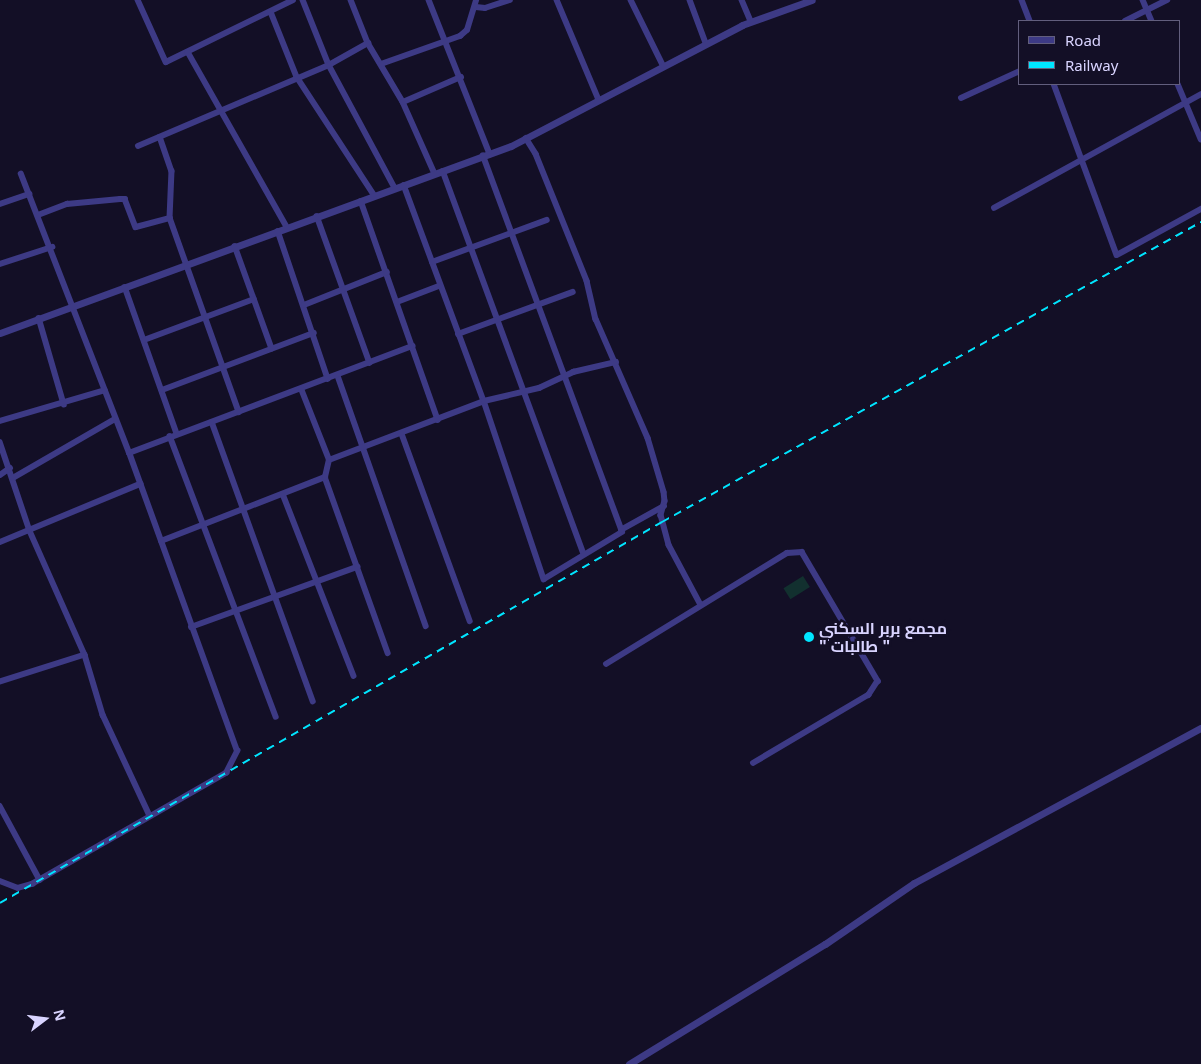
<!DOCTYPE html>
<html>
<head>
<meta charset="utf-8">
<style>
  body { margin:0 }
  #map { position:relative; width:1201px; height:1064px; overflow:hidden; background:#130f26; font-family:"Noto Sans",Cairo,sans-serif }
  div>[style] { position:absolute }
  .green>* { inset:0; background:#12302f; transform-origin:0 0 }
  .minor>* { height:5.5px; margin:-2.75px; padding:0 2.75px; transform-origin:2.75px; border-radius:2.75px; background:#3d3a85 }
  .tertiary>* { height:7px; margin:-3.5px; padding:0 3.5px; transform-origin:3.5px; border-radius:3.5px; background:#3d3a85 }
  .rail>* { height:2px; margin-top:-1px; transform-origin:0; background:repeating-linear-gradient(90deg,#00e5ff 0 8px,transparent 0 14px) }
  .dots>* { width:14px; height:14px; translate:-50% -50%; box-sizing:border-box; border:2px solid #130f26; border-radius:50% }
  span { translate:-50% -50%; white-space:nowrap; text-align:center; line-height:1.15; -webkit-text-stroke:5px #130f26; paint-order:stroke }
  .poi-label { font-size:16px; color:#d9d4ff; font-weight:700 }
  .left { translate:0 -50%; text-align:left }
  .legend { position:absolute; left:1018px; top:20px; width:162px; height:65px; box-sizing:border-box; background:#130f26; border:1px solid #625e7d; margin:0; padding:6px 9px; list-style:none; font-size:15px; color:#d9d4ff }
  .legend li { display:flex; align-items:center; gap:10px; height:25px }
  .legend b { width:25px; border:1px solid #625e7d }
  .north { position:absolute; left:20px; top:994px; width:50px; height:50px; -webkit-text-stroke:4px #130f26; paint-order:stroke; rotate:75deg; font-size:14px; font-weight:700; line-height:20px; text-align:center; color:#d9d4ff }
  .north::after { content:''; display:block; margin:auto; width:18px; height:22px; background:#d9d4ff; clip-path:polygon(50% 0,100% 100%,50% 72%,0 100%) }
</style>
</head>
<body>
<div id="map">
  <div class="green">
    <div style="left:803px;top:576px;width:13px;height:23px;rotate:58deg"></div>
  </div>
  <div class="minor">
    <div style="left:138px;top:0;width:68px;rotate:65.7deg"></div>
    <div style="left:166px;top:62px;width:141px;rotate:-26deg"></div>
    <div style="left:303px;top:0;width:70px;rotate:68.2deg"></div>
    <div style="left:329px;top:65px;width:140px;rotate:61.8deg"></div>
    <div style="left:351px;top:0;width:46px;rotate:68.4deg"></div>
    <div style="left:368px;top:43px;width:69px;rotate:59.3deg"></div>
    <div style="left:403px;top:102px;width:79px;rotate:66deg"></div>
    <div style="left:429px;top:0;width:166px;rotate:68.4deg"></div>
    <div style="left:557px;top:0;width:108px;rotate:67.2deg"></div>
    <div style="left:631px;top:0;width:72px;rotate:63.8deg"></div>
    <div style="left:690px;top:0;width:46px;rotate:69.6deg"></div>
    <div style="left:742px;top:0;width:23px;rotate:67deg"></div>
    <div style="left:1022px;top:0;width:22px;rotate:69deg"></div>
    <div style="left:1143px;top:0;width:23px;rotate:67deg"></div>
    <div style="left:476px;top:7px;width:9px;rotate:6deg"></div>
    <div style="left:485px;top:8px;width:26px;rotate:-18deg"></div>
    <div style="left:271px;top:12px;width:70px;rotate:68.2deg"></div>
    <div style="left:297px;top:77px;width:142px;rotate:56.8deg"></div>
    <div style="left:1125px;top:21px;width:47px;rotate:-26.6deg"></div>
    <div style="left:188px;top:52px;width:201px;rotate:60.5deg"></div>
    <div style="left:381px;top:64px;width:84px;rotate:-19.5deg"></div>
    <div style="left:460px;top:36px;width:9px;rotate:-41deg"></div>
    <div style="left:467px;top:30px;width:31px;rotate:-73deg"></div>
    <div style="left:1054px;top:84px;width:182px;rotate:69.8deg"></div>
    <div style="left:1117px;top:255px;width:96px;rotate:-28.7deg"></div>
    <div style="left:1178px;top:84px;width:60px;rotate:67.3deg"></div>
    <div style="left:961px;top:98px;width:65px;rotate:-24.6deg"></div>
    <div style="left:403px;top:102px;width:63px;rotate:-23.3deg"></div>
    <div style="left:160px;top:137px;width:36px;rotate:71deg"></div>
    <div style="left:172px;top:171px;width:47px;rotate:92.4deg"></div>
    <div style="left:170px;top:218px;width:206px;rotate:70.4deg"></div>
    <div style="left:526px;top:138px;width:19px;rotate:58deg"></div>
    <div style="left:536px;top:154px;width:137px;rotate:68.1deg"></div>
    <div style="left:587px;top:281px;width:39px;rotate:77deg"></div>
    <div style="left:596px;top:319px;width:130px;rotate:66.4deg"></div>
    <div style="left:648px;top:438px;width:56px;rotate:73.5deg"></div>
    <div style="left:664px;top:492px;width:9px;rotate:84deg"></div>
    <div style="left:665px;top:501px;width:15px;rotate:106deg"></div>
    <div style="left:661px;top:515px;width:31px;rotate:75deg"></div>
    <div style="left:669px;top:545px;width:68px;rotate:61.9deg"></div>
    <div style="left:138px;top:146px;width:207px;rotate:-23deg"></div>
    <div style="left:329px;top:65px;width:45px;rotate:-29.4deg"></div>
    <div style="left:443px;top:171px;width:408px;rotate:69.8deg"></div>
    <div style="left:404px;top:185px;width:230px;rotate:69.7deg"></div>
    <div style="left:484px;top:401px;width:188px;rotate:71.4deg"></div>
    <div style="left:544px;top:579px;width:91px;rotate:-31.1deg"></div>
    <div style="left:622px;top:532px;width:401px;rotate:-110.3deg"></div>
    <div style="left:361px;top:201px;width:232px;rotate:70.6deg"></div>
    <div style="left:0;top:204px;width:31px;rotate:-19deg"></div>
    <div style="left:994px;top:208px;width:236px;rotate:-28.8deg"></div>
    <div style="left:38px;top:215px;width:31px;rotate:-21deg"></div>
    <div style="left:67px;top:204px;width:53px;rotate:-5.4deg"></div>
    <div style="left:120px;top:199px;width:5px"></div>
    <div style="left:125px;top:199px;width:30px;rotate:69deg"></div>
    <div style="left:136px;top:227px;width:35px;rotate:-15deg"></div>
    <div style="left:317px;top:216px;width:156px;rotate:70.2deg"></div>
    <div style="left:278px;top:231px;width:156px;rotate:71.3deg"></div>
    <div style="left:235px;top:246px;width:109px;rotate:70.2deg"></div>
    <div style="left:432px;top:262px;width:122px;rotate:-20.1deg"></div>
    <div style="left:0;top:264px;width:55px;rotate:-18.1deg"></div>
    <div style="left:125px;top:287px;width:156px;rotate:70.5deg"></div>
    <div style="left:397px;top:302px;width:45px;rotate:-20.9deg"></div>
    <div style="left:304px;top:305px;width:89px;rotate:-21.7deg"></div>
    <div style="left:39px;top:318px;width:90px;rotate:73.8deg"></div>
    <div style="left:458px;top:334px;width:122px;rotate:-20.1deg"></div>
    <div style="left:144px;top:340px;width:117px;rotate:-20.4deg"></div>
    <div style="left:338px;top:376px;width:265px;rotate:70.6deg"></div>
    <div style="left:162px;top:390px;width:162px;rotate:-20.6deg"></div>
    <div style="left:0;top:421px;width:109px;rotate:-16.4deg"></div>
    <div style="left:212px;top:422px;width:297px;rotate:70.1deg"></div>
    <div style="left:402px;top:434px;width:199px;rotate:70deg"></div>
    <div style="left:170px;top:436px;width:300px;rotate:69.3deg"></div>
    <div style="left:0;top:442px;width:94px;rotate:71.4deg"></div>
    <div style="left:30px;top:531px;width:136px;rotate:66.1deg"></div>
    <div style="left:85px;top:655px;width:89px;rotate:162.4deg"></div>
    <div style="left:129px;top:453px;width:303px;rotate:-20.7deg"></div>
    <div style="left:329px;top:460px;width:166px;rotate:-20.8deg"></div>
    <div style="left:484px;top:401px;width:57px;rotate:-13.3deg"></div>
    <div style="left:539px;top:388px;width:38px;rotate:-25deg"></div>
    <div style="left:573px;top:372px;width:44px;rotate:-13.1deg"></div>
    <div style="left:0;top:475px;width:12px;rotate:-35deg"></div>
    <div style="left:325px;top:477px;width:187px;rotate:70.3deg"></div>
    <div style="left:13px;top:478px;width:118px;rotate:-30deg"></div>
    <div style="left:283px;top:494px;width:195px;rotate:68.7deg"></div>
    <div style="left:621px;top:530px;width:49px;rotate:-29.2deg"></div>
    <div style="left:161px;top:541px;width:176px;rotate:-21.3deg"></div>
    <div style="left:325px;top:477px;width:17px;rotate:-77deg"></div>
    <div style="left:329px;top:460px;width:76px;rotate:-111.5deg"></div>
    <div style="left:0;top:542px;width:152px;rotate:-22.5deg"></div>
    <div style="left:191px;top:627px;width:177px;rotate:-19.9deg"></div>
    <div style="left:85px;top:655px;width:63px;rotate:73.3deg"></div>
    <div style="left:103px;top:715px;width:111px;rotate:65deg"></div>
    <div style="left:606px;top:664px;width:212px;rotate:-31.5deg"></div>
    <div style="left:787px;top:553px;width:15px;rotate:-4deg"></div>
    <div style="left:802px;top:552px;width:150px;rotate:59.5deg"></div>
    <div style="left:878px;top:681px;width:17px;rotate:123deg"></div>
    <div style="left:869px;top:695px;width:134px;rotate:149.4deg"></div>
    <div style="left:0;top:806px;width:84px;rotate:61.6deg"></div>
    <div style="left:0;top:881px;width:19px;rotate:21deg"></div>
    <div style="left:18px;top:888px;width:15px;rotate:-16deg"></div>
    <div style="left:32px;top:884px;width:224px;rotate:-29.8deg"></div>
    <div style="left:226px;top:773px;width:25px;rotate:-63deg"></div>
    <div style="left:237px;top:751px;width:317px;rotate:-109.9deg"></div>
    <div style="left:129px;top:453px;width:299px;rotate:-111.2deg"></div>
  </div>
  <div class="tertiary">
    <div style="left:0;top:333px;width:544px;rotate:-20.1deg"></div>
    <div style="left:511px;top:146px;width:261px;rotate:-27.6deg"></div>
    <div style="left:742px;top:25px;width:74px;rotate:-19.7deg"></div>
    <div style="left:629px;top:1064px;width:230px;rotate:-31.5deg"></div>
    <div style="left:825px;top:944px;width:108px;rotate:-34.4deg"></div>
    <div style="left:914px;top:883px;width:326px;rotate:-28.4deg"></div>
  </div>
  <div class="rail">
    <div style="left:0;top:903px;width:764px;rotate:-29.92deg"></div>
    <div style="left:662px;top:522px;width:617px;rotate:-29.1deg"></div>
  </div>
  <div class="dots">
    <div style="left:809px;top:637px;background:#00e5ff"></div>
  </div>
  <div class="poi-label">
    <span class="left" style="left:819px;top:637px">مجمع بربر السكني<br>" طالبات "</span>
  </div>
  <ul class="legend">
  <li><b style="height:6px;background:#3d3a85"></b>Road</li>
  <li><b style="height:6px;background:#00e5ff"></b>Railway</li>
  </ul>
  <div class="north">N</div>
</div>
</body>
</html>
